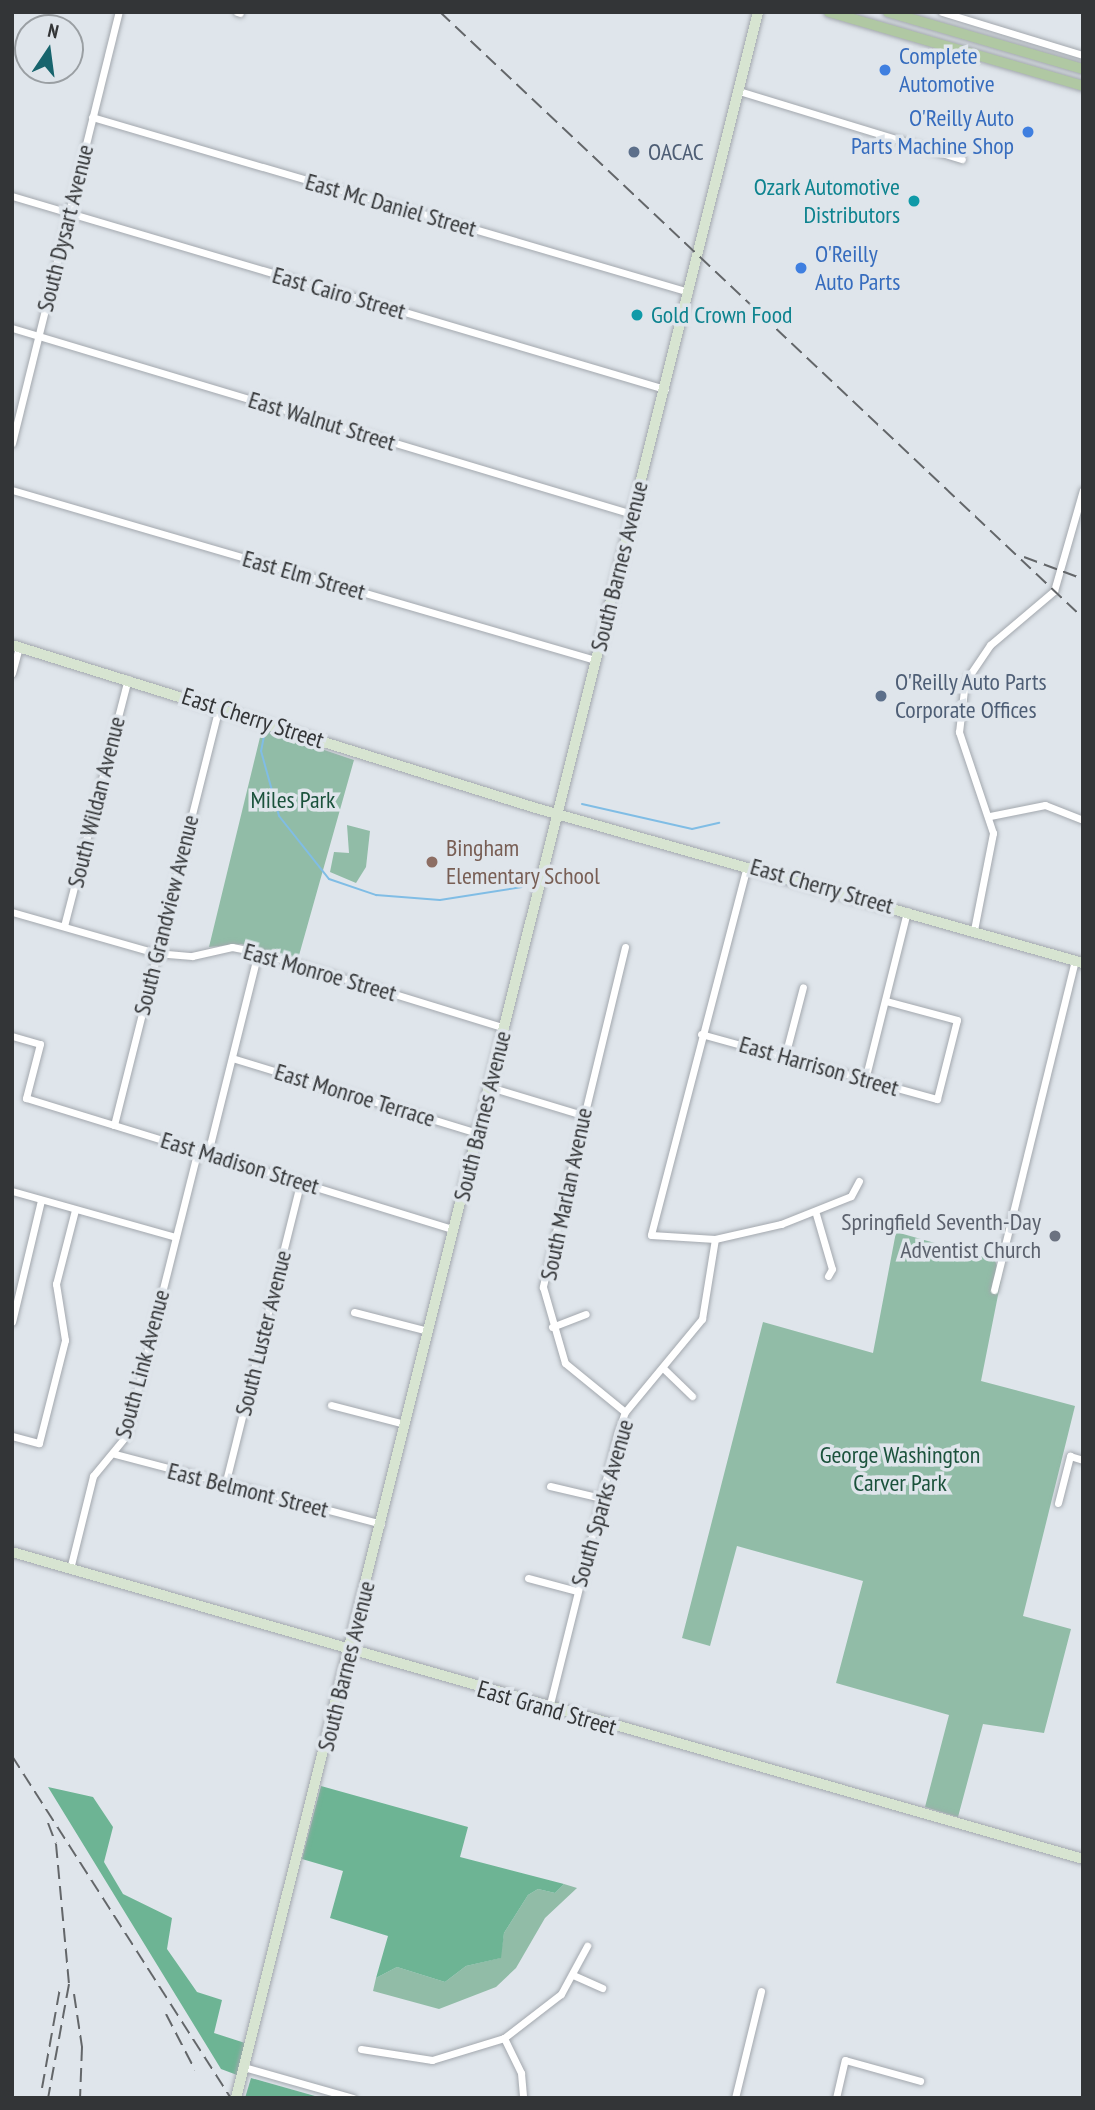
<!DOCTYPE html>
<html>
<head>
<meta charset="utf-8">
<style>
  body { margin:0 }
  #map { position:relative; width:1095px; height:2110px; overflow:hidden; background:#dfe5eb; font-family:"PT Sans Narrow",sans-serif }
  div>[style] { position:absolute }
  .green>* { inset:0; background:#91bca7 }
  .forest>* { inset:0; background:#6db494 }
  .stream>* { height:2px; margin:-1px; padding:0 1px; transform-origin:1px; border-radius:1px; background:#80bde5 }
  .roads { filter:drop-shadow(0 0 2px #a3a8ae) drop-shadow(0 0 2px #a3a8ae) }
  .street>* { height:7px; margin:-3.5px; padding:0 3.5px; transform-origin:3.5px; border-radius:3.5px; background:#fff }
  .secondary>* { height:10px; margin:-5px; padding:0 5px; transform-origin:5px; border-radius:5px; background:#d7e4d1 }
  .primary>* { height:10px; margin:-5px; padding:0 5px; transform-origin:5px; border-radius:5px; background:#b0c8a3 }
  .rail>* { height:2px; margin-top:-1px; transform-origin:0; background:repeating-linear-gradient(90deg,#636669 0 14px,transparent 0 21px) }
  .dots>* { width:19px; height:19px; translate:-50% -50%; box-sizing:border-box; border:4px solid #dfe5eb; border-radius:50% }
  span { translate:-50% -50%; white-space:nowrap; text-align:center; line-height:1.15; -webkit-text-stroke:7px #dfe5eb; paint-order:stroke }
  .shop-label { font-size:24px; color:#366cbe }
  .left { translate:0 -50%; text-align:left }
  .right { translate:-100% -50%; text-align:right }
  .service-label { font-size:24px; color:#4e5e75 }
  .culture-label { font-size:24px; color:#0d838f }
  .street-label { font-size:24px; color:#333537 }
  .park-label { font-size:24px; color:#1b523c }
  .education-label { font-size:24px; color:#785e54 }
  .worship-label { font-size:24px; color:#5b616d }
  .frame { position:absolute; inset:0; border:14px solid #333537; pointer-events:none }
  .north { position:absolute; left:14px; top:14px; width:70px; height:70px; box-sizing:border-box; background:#dfe5eb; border:2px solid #9a9fa3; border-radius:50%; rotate:13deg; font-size:19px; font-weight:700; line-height:28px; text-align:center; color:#333537 }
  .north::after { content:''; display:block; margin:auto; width:24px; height:32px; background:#17646d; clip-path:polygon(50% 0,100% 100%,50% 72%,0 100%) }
</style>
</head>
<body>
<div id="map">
  <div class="green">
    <div style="clip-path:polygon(262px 729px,354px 760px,298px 959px,241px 944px,209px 947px)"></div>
    <div style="clip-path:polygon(347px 825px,370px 831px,366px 867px,356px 883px,330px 872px,334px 852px,349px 853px)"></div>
    <div style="clip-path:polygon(896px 1232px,995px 1260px,1001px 1280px,981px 1381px,1075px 1406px,1023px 1616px,1071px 1629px,1044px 1733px,983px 1724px,958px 1817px,925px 1807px,949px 1715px,836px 1683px,863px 1581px,737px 1546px,710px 1646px,682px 1638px,763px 1322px,873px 1353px)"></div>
    <div style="clip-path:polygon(564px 1884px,577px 1888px,545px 1918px,516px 1968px,496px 1987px,439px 2009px,373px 1991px,376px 1978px,397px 1967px,445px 1982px,466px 1966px,500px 1958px,504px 1933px,528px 1895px,538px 1889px,555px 1893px)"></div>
  </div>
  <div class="forest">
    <div style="clip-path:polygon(321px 1786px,468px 1827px,460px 1857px,564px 1884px,555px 1893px,538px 1889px,528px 1895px,504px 1933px,501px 1958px,466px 1966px,445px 1982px,397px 1967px,376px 1978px,388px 1936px,330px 1918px,343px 1871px,302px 1859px)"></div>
    <div style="clip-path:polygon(48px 1787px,93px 1797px,113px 1827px,104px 1862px,123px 1894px,172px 1918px,167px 1949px,197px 1992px,222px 2000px,214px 2033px,245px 2043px,237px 2075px,221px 2069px)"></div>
    <div style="clip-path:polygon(251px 2078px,322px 2098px,245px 2098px)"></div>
  </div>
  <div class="stream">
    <div style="left:264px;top:736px;width:15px;rotate:101deg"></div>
    <div style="left:261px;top:751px;width:67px;rotate:74.5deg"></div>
    <div style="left:279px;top:816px;width:80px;rotate:51.6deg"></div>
    <div style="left:329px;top:879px;width:50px;rotate:18.8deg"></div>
    <div style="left:376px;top:895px;width:64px;rotate:4.5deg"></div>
    <div style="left:440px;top:900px;width:83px;rotate:-9deg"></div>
    <div style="left:582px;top:804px;width:113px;rotate:12.8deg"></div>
    <div style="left:692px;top:829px;width:28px;rotate:-13deg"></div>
  </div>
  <div class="roads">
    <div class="street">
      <div style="left:237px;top:12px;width:3px;rotate:18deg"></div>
      <div style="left:942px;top:12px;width:147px;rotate:17deg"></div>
      <div style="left:739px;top:91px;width:233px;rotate:17deg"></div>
      <div style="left:92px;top:117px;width:622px;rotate:16.34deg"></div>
      <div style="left:12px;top:196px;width:681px;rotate:16.47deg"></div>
      <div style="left:12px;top:328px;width:647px;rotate:16.7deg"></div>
      <div style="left:12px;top:443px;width:444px;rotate:-76.1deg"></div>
      <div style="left:12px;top:490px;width:607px;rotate:16.26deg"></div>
      <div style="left:12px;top:673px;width:27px;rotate:-75deg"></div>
      <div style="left:990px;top:816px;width:56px;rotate:-11.3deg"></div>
      <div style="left:1045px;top:805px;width:41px;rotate:21.5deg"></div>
      <div style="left:747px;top:866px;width:381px;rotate:104.6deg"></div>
      <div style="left:651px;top:1235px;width:64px;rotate:3.6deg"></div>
      <div style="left:715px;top:1239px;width:68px;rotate:-12.8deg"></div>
      <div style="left:781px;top:1224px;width:75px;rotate:-21.8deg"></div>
      <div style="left:851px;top:1196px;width:17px;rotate:-62deg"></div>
      <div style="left:12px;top:912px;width:150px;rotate:15.9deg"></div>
      <div style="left:156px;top:953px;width:36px;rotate:5deg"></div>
      <div style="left:192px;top:956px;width:41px;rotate:-12.7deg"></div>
      <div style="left:232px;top:947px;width:26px;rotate:11deg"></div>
      <div style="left:258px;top:952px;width:258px;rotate:17.1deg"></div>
      <div style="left:64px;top:926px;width:255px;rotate:-75.5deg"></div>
      <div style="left:974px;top:930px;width:99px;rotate:-78.9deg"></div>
      <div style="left:993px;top:833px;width:107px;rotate:-108.6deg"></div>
      <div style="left:959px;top:732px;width:50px;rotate:-83.2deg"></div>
      <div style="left:965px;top:682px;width:45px;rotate:-56deg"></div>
      <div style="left:990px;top:645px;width:84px;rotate:-40.2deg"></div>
      <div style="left:1054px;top:591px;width:105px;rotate:-74deg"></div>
      <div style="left:625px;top:947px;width:350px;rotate:103.6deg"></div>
      <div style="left:543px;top:1287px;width:79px;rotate:73.9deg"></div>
      <div style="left:565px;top:1363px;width:77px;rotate:39.2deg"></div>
      <div style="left:701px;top:1034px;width:245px;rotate:15.4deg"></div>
      <div style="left:937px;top:1099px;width:81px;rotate:-75.8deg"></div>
      <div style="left:957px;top:1020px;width:73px;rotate:-165deg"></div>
      <div style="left:12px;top:1036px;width:29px;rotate:16deg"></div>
      <div style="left:40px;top:1044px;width:56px;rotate:104.5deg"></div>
      <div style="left:26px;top:1098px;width:447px;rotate:17.1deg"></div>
      <div style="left:785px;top:1056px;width:71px;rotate:-75.4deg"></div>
      <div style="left:232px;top:1058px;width:256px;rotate:17deg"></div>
      <div style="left:865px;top:1080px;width:174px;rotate:-76deg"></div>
      <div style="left:490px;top:1087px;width:96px;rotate:16.9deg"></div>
      <div style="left:114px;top:1125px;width:432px;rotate:-75.9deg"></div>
      <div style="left:208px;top:1153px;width:207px;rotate:-76deg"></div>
      <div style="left:12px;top:1191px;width:170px;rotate:15.7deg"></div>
      <div style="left:816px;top:1214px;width:57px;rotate:73.8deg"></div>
      <div style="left:832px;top:1269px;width:8px;rotate:120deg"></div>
      <div style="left:994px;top:1290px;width:340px;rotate:-76.2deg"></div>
      <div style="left:354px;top:1312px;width:76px;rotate:14.4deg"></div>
      <div style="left:12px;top:1322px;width:125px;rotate:-76.6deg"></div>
      <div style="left:552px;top:1327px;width:36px;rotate:-21deg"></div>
      <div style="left:664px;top:1369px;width:39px;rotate:44deg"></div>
      <div style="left:331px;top:1405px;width:76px;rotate:14.4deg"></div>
      <div style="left:12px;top:1436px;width:28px;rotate:15deg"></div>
      <div style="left:39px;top:1443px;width:106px;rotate:-75.8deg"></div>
      <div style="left:65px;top:1340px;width:57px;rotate:-99.1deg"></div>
      <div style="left:56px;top:1284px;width:76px;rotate:-75.6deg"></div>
      <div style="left:115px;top:1454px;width:275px;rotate:14.7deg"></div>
      <div style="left:225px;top:1485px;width:313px;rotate:-76deg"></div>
      <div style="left:550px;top:1486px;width:52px;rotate:13.2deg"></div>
      <div style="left:1058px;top:1503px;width:49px;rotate:-75.7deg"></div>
      <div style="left:1070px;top:1456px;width:14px;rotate:17deg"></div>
      <div style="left:70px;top:1569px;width:96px;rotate:-76.1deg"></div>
      <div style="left:93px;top:1476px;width:52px;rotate:-50.5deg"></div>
      <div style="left:126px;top:1436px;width:295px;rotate:-75.9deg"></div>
      <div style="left:528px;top:1578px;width:51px;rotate:14.9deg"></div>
      <div style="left:549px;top:1708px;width:284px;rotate:-76deg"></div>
      <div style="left:618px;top:1432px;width:21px;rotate:-71deg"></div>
      <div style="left:625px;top:1412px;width:121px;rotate:-50.4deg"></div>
      <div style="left:702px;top:1319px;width:81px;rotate:-80.8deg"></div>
      <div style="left:573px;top:1975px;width:32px;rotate:24deg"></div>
      <div style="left:504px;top:2038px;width:39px;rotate:64deg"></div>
      <div style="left:521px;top:2073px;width:25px;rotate:85deg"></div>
      <div style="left:361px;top:2049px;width:72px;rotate:8.8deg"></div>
      <div style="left:432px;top:2060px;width:75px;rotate:-17deg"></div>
      <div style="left:504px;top:2038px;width:72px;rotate:-37.7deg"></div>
      <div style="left:561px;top:1994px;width:55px;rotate:-61.6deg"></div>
      <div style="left:244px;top:2067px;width:113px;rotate:15.9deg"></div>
      <div style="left:735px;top:2098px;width:110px;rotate:-76.3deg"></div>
      <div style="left:836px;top:2098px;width:39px;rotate:-77deg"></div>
      <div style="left:845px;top:2060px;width:78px;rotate:15.6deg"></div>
    </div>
    <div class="secondary">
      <div style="left:12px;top:645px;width:552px;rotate:17.29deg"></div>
      <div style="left:539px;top:809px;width:565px;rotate:15.81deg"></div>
      <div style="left:12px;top:1552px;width:1114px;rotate:15.99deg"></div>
      <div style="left:236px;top:2098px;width:2150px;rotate:-75.95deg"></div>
    </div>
    <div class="primary">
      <div style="left:829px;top:12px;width:265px;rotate:16.2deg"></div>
      <div style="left:888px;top:12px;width:203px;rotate:16.3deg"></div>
    </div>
  </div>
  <div class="rail">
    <div style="left:440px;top:12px;width:884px;rotate:43.3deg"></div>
    <div style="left:1024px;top:557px;width:63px;rotate:20.4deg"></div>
    <div style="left:12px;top:1756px;width:406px;rotate:57.4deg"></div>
    <div style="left:48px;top:1823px;width:22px;rotate:69deg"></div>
    <div style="left:56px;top:1844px;width:141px;rotate:84.7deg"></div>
    <div style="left:69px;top:1984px;width:116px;rotate:100.4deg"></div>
    <div style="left:74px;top:1994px;width:54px;rotate:81.4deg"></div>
    <div style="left:82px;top:2047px;width:51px;rotate:92.2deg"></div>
    <div style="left:166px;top:2014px;width:63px;rotate:62.6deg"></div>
    <div style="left:42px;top:2088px;width:102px;rotate:-79.8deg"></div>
  </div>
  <div class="dots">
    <div style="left:885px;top:70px;background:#3f7fe0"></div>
    <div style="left:1028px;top:132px;background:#3f7fe0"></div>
    <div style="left:634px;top:152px;background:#5c6f8a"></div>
    <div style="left:914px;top:201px;background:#0f9aa8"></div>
    <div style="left:801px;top:268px;background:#3f7fe0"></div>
    <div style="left:637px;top:315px;background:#0f9aa8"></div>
    <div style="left:881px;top:696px;background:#5c6f8a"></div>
    <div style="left:432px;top:862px;background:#8d6e63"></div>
    <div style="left:1055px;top:1236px;background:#6b7280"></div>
  </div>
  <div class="shop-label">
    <span class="left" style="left:899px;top:70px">Complete<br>Automotive</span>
    <span class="right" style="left:1014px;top:132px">O'Reilly Auto<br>Parts Machine Shop</span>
    <span class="left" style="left:815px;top:268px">O'Reilly<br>Auto Parts</span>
  </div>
  <div class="service-label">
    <span class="left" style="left:648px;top:152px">OACAC</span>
    <span class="left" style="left:895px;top:696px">O'Reilly Auto Parts<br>Corporate Offices</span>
  </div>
  <div class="culture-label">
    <span class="right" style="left:900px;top:201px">Ozark Automotive<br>Distributors</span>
    <span class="left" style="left:651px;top:315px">Gold Crown Food</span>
  </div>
  <div class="street-label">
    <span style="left:391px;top:205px;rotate:16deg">East Mc Daniel Street</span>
    <span style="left:65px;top:228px;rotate:-76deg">South Dysart Avenue</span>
    <span style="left:339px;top:293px;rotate:16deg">East Cairo Street</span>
    <span style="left:322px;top:421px;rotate:17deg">East Walnut Street</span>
    <span style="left:619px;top:566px;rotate:-76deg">South Barnes Avenue</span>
    <span style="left:304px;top:575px;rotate:16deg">East Elm Street</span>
    <span style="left:253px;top:718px;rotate:18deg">East Cherry Street</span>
    <span style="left:96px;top:802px;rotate:-76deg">South Wildan Avenue</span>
    <span style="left:822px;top:886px;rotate:16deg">East Cherry Street</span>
    <span style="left:166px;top:915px;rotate:-76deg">South Grandview Avenue</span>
    <span style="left:320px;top:972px;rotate:16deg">East Monroe Street</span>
    <span style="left:819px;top:1066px;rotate:16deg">East Harrison Street</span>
    <span style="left:355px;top:1095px;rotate:17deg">East Monroe Terrace</span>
    <span style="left:482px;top:1116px;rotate:-76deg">South Barnes Avenue</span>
    <span style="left:240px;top:1163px;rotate:17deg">East Madison Street</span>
    <span style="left:566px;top:1194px;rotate:-78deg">South Marlan Avenue</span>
    <span style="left:263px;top:1333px;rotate:-76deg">South Luster Avenue</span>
    <span style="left:142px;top:1364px;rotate:-75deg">South Link Avenue</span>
    <span style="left:248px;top:1490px;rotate:14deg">East Belmont Street</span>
    <span style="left:602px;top:1503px;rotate:-74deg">South Sparks Avenue</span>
    <span style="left:346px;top:1666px;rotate:-76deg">South Barnes Avenue</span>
    <span style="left:547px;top:1708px;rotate:16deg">East Grand Street</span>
  </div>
  <div class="park-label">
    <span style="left:293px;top:800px">Miles Park</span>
    <span style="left:900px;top:1469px">George Washington<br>Carver Park</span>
  </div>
  <div class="education-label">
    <span class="left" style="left:446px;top:862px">Bingham<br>Elementary School</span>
  </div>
  <div class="worship-label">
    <span class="right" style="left:1041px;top:1236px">Springfield Seventh-Day<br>Adventist Church</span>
  </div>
  <div class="frame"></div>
  <div class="north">N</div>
</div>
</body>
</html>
